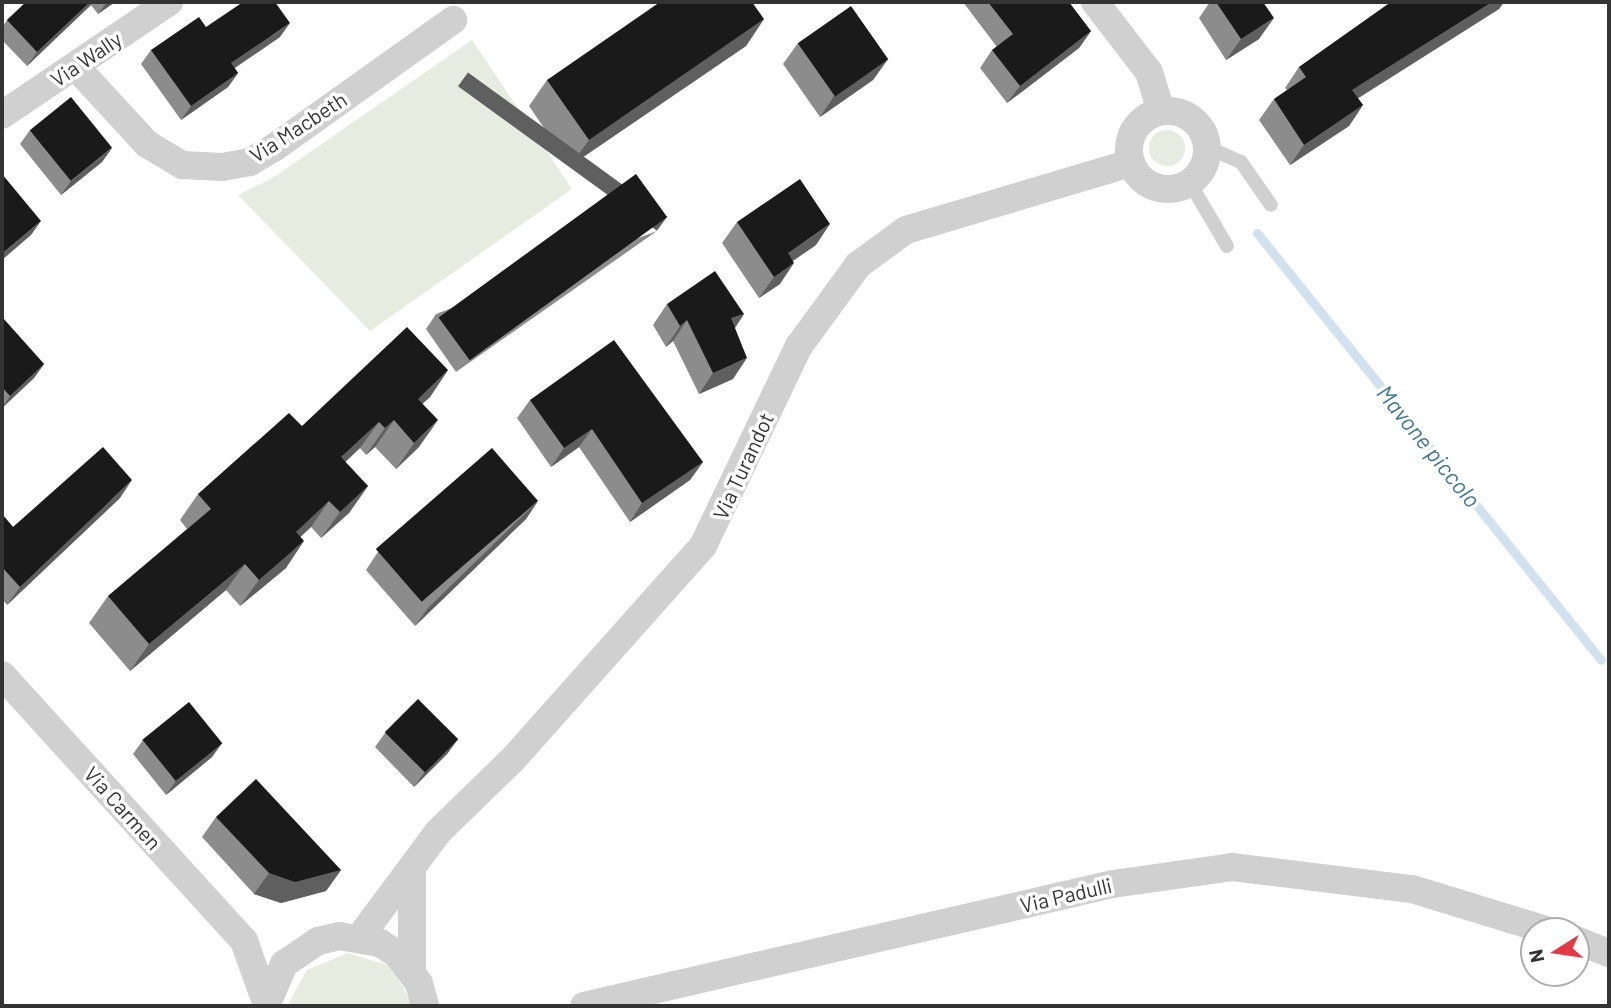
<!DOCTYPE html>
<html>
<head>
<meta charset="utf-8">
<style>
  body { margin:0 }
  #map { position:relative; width:1611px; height:1008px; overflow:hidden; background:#fff; font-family:Barlow,sans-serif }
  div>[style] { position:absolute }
  .green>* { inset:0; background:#e6ecdf }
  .round { border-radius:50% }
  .stream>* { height:9px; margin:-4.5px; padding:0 4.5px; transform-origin:4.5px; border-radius:4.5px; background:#cfe2ee }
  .service>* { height:14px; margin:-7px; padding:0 7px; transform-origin:7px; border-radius:7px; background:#d0d0d0 }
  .minor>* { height:28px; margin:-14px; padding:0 14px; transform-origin:14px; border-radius:14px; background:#d0d0d0 }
  .minor>.ring { margin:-14px; padding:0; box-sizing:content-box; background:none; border:28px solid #d0d0d0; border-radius:50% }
  .wall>* { inset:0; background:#8c8c8c }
  .shaded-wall>* { inset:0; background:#5f5f5f; transform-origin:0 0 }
  .building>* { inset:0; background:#1a1a1a; transform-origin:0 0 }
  span { translate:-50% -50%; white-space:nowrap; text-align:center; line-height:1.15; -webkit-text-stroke:7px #fff; paint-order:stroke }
  .street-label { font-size:21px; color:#333 }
  .water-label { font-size:23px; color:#3f7597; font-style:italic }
  .frame { position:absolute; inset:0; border:4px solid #333; pointer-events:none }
  .north { position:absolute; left:1520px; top:917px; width:70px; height:70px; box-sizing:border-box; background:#fff; border:2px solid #adadad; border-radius:50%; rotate:258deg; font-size:19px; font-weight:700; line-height:28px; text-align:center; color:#333 }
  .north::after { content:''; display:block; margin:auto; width:24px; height:32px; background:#e63946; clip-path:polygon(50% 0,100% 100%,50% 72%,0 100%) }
</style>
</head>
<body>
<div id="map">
  <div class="green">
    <div style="clip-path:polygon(472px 40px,572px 189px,370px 331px,238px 195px,271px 179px)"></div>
    <div class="round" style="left:1149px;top:130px;width:36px;height:36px"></div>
    <div style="clip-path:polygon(348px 953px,390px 966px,414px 1006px,287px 1006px,307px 970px)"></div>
  </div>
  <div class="stream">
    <div style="left:1257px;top:233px;width:548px;rotate:51.14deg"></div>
  </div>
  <div class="service">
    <div style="left:1207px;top:147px;width:37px;rotate:24deg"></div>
    <div style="left:1241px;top:162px;width:52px;rotate:55.1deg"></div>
    <div style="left:1190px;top:183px;width:73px;rotate:59.6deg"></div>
  </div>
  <div class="minor">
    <div style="left:1095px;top:2px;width:88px;rotate:52.4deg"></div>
    <div style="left:1149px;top:72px;width:41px;rotate:72.9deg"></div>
    <div style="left:76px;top:67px;width:105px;rotate:47.3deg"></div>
    <div style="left:147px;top:144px;width:41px;rotate:31deg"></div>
    <div style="left:182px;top:165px;width:40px;rotate:2.9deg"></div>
    <div style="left:222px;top:167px;width:28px;rotate:-10deg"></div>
    <div style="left:250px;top:162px;width:29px;rotate:-31deg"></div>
    <div style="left:275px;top:147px;width:219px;rotate:-35.5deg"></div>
    <div class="ring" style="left:1129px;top:111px;width:50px;height:50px"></div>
    <div style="left:2px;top:115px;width:202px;rotate:-34.1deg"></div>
    <div style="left:2px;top:675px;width:360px;rotate:47.7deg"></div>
    <div style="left:244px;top:941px;width:65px;rotate:70.2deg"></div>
    <div style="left:360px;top:937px;width:131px;rotate:-53.4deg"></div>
    <div style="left:438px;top:832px;width:106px;rotate:-44.2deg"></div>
    <div style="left:514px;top:758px;width:284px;rotate:-48.3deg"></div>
    <div style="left:703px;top:546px;width:222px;rotate:-64.4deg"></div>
    <div style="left:799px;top:346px;width:100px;rotate:-53.9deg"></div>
    <div style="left:858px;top:265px;width:59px;rotate:-36.1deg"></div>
    <div style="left:906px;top:230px;width:235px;rotate:-16.6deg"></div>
    <div style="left:1576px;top:940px;width:35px;rotate:22deg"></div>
    <div style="left:412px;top:970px;width:98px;rotate:-90deg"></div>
    <div style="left:266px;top:1006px;width:46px;rotate:-66.8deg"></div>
    <div style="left:284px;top:964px;width:41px;rotate:-34.1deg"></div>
    <div style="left:318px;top:941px;width:22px;rotate:-13deg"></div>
    <div style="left:339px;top:936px;width:42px;rotate:9.7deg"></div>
    <div style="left:380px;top:943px;width:20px;rotate:33deg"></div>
    <div style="left:397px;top:954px;width:36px;rotate:53deg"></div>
    <div style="left:419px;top:983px;width:24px;rotate:75deg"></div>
    <div style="left:584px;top:1006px;width:543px;rotate:-12.99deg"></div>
    <div style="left:1113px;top:884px;width:120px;rotate:-8.1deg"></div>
    <div style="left:1232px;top:867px;width:181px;rotate:7deg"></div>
    <div style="left:1412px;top:889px;width:143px;rotate:17deg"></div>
  </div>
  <div class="wall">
    <div style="clip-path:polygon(26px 2px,115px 2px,98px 14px,91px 5px,27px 66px,2px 40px,2px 28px,7px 20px)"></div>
    <div style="clip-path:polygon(963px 2px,1050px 2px,1091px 31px,1079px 48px,1007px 103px,980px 68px,992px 50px,997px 47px)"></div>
    <div style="clip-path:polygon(1210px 2px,1263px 2px,1259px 39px,1226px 60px,1199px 18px)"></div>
    <div style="clip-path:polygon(1391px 2px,1504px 2px,1499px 9px,1358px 98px,1363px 105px,1349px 126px,1290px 165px,1259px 120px,1274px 99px,1287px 90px,1285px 88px,1299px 67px)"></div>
    <div style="clip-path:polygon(764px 19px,746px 46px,570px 166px,529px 106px,547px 80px)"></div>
    <div style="clip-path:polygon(206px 27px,280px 37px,235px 68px,238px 73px,228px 87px,181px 120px,141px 64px,151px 50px)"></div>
    <div style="clip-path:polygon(798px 43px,888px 59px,873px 80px,820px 117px,783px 64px)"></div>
    <div style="clip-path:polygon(30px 130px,112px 148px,102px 162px,61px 195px,20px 144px)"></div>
    <div style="clip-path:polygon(737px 222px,816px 245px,793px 261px,780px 284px,759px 298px,722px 243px)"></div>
    <div style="clip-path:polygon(657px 231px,456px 372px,426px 329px,436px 314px)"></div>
    <div style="clip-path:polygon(667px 304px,744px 314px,735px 328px,733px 379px,699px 394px,673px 341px,666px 347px,653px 325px)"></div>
    <div style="clip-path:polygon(2px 317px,44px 364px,34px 378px,2px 408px)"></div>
    <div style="clip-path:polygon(448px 370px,430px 397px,422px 404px,419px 447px,396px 469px,375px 447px,366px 455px,360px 448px,345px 462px,368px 486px,349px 513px,321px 538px,311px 527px,300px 537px,286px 568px,240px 606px,226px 590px,130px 671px,89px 623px,108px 596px,187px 529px,180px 520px,198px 494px,302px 426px)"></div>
    <div style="clip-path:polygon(530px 400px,703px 462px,690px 480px,630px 522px,579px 447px,551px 467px,517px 418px)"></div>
    <div style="clip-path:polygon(120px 498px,7px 605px,2px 599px,2px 514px,13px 527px)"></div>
    <div style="clip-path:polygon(538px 501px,526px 519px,415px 626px,366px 570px,378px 552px)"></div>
    <div style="clip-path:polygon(385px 733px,448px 753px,414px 787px,375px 747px)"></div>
    <div style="clip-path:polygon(143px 740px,222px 743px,212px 757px,166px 795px,133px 754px)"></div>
    <div style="clip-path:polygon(216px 817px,341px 870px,326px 891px,281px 903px,254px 894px,202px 837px)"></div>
  </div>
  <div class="shaded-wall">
    <div style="clip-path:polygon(90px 2px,94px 2px,27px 66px,37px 52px)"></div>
    <div style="clip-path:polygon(107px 2px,115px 2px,98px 14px)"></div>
    <div style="clip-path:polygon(1492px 2px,1504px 2px,1499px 9px,1338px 111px,1352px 90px)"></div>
    <div style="clip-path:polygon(1274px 18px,1259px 39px,1226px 60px,1241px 39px)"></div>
    <div style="clip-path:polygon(764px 19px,746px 46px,570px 166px,589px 140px)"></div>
    <div style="clip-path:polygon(290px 23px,280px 37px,221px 77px,231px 63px)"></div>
    <div style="clip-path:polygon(1091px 31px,1079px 48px,1007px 103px,1020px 86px)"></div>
    <div style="clip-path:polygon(888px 59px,873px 80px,820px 117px,834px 96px)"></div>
    <div style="clip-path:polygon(238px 73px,228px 87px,181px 120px,191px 106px)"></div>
    <div style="clip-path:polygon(1363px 105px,1349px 126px,1290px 165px,1304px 145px)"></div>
    <div style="clip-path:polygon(112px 148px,102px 162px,61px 195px,71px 181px)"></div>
    <div style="left:667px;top:217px;width:17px;height:246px;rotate:126deg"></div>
    <div style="clip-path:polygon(41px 221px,31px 235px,2px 260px,2px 255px,4px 252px)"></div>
    <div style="clip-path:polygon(830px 224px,816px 245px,773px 274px,788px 253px)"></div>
    <div style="clip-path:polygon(794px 263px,780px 284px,759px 298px,774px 277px)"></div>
    <div style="clip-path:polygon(744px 314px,730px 335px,731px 318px)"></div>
    <div style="clip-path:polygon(687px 320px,673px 341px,666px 347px,680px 326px)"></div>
    <div style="clip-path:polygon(747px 358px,733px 379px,699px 394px,713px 373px)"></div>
    <div style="clip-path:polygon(44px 364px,34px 378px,2px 408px,10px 396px)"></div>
    <div style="clip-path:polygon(448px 370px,430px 397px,399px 425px,418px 399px)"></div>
    <div style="clip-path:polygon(394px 420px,375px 447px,366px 455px,385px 428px)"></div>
    <div style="clip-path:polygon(438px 420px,419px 447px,396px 469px,414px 443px)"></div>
    <div style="clip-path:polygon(379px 422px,360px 448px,322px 484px,341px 457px)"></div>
    <div style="clip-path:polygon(592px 429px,579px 447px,551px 467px,564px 448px)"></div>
    <div style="clip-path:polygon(703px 462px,690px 480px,630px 522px,642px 503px)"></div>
    <div style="clip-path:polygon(132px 480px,120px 498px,7px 605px,20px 587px)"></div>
    <div style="clip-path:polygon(368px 486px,349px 513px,321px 538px,340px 512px)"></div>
    <div style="clip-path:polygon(329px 501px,311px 527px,278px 558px,296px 532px)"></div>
    <div style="clip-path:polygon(538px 501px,526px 519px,415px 626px,428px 608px)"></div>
    <div style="clip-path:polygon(304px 541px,286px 568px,240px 606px,259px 580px)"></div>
    <div style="clip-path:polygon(245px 564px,226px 590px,130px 671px,149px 644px)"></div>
    <div style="clip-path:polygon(458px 739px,448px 753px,414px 787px,424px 773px)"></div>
    <div style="clip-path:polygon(222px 743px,212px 757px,166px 795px,176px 781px)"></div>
    <div style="clip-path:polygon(341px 870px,326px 891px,281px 903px,254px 894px,269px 873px)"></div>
  </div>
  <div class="building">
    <div style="clip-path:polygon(26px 2px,90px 2px,37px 52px,7px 20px)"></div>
    <div style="clip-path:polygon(243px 2px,275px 2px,290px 23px,231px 63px,238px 73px,191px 106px,151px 50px,199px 17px,206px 27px)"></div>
    <div style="clip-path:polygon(660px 2px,752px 2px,764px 19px,589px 140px,547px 80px)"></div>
    <div style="clip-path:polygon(988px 2px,1050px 2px,1052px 4px,1055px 2px,1069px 2px,1091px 31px,1020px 86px,992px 50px,1013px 34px)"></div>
    <div style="clip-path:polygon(1216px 2px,1263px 2px,1274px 18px,1241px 39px)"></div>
    <div style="clip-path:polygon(1391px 2px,1492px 2px,1352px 90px,1363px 105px,1304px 145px,1274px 99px,1306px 77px,1299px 67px)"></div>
    <div style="left:851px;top:6px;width:65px;height:65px;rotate:55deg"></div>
    <div style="left:71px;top:97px;width:65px;height:53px;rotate:51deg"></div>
    <div style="clip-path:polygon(2px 174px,41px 221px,4px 252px,2px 250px)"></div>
    <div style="left:636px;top:174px;width:53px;height:244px;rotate:54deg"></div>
    <div style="clip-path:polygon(800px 179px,830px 224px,788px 253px,794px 263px,774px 277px,737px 222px)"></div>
    <div style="clip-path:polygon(715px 271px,744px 314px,731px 318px,747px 358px,713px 373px,687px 320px,680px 326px,667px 304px)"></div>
    <div style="clip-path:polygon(2px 317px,44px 364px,10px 396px,2px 387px)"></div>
    <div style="clip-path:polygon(407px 327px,448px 370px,418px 399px,438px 420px,414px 443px,394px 420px,385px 428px,379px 422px,341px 457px,368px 486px,340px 512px,329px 501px,296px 532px,304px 541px,259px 580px,245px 564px,149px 644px,108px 596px,211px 509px,198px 494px,289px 413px,302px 426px)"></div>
    <div style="clip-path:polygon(614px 340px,703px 462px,642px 503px,592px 429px,564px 448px,530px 400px)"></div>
    <div style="clip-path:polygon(103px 447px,132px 480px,20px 587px,2px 567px,2px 514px,13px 527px)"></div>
    <div style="left:492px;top:448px;width:70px;height:154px;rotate:49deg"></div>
    <div style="left:418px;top:699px;width:57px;height:47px;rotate:45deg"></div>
    <div style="left:189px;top:702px;width:53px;height:60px;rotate:51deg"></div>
    <div style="clip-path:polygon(256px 779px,341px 870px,295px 882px,269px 873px,216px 817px)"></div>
  </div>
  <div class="street-label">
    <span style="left:86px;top:59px;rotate:-34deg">Via Wally</span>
    <span style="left:298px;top:127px;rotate:-33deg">Via Macbeth</span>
    <span style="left:743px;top:466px;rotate:-65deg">Via Turandot</span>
    <span style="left:123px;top:808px;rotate:48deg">Via Carmen</span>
    <span style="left:1066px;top:895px;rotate:-13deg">Via Padulli</span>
  </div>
  <div class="water-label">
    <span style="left:1429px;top:446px;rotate:51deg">Mavone piccolo</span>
  </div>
  <div class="frame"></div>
  <div class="north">N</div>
</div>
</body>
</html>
